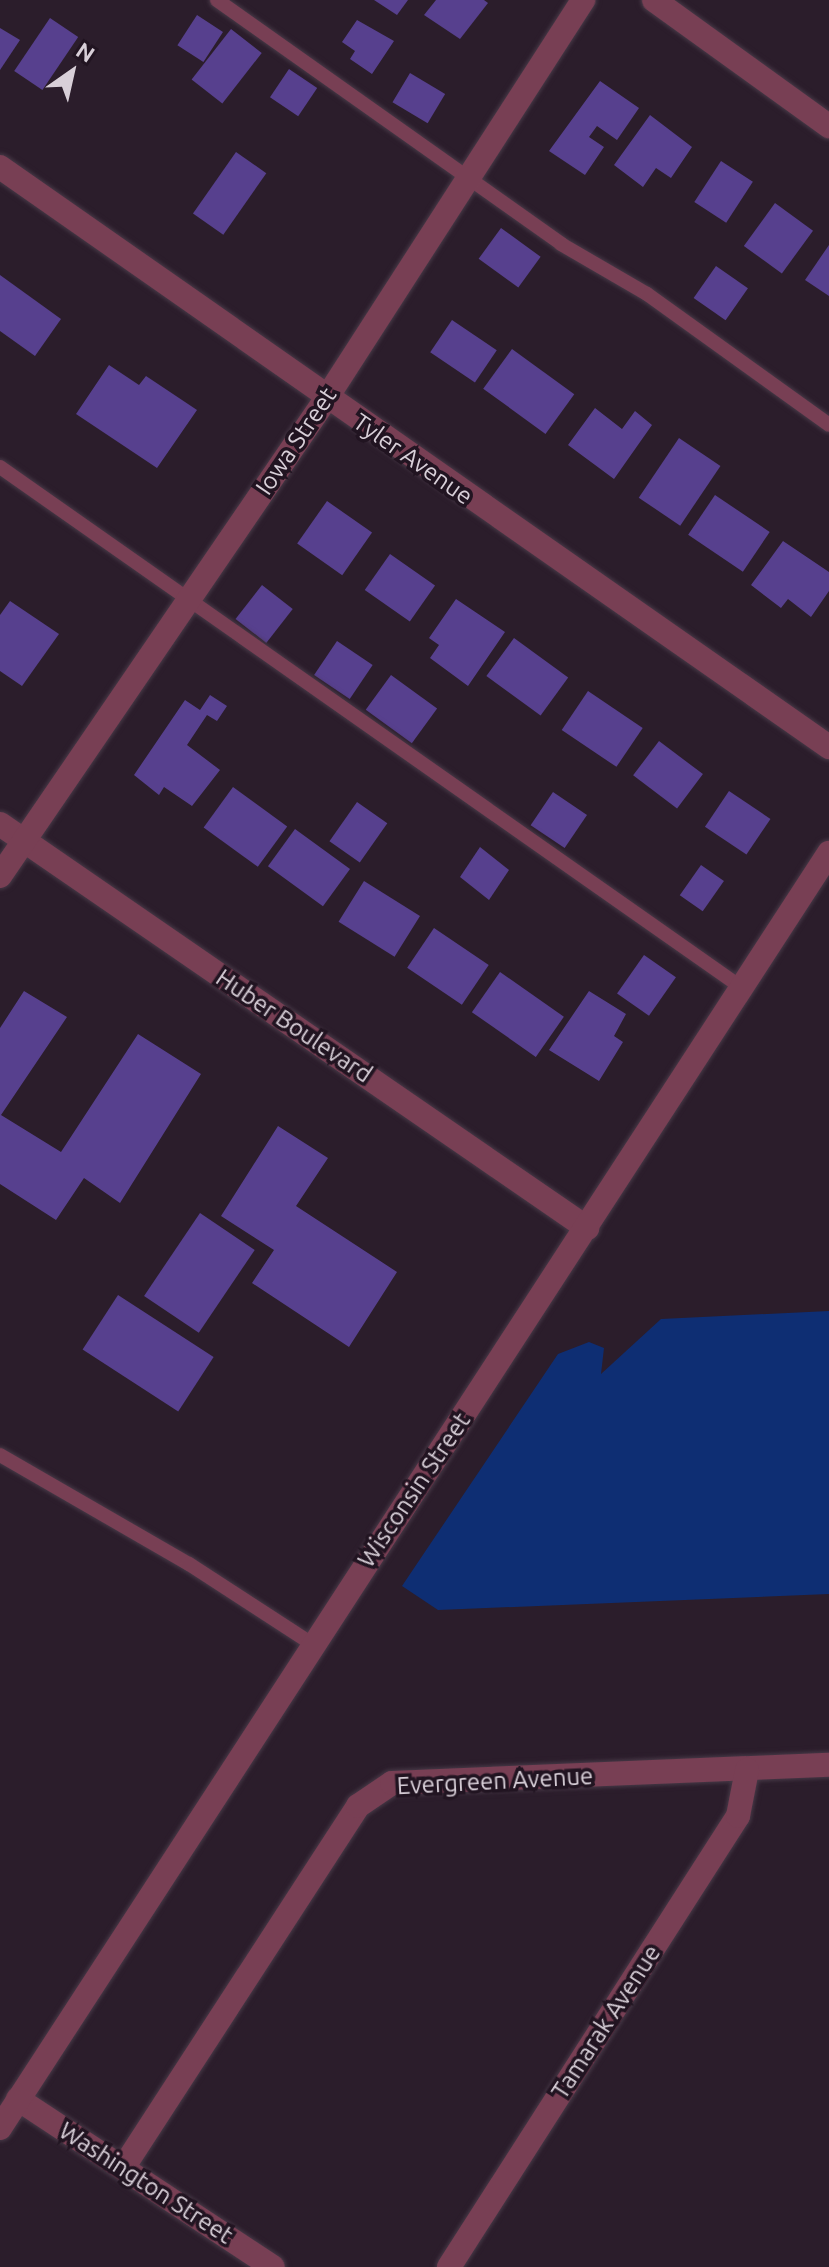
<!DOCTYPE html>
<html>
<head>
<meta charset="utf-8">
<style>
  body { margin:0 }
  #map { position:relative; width:829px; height:2267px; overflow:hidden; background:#2b1d2b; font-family:Ubuntu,sans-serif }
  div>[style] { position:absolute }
  .water>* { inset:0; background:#0e2e73 }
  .building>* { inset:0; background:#57408e; transform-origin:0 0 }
  .roads { filter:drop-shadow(0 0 2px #473947) drop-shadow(0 0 2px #473947) }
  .lane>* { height:14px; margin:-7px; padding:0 7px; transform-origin:7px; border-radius:7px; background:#783f54 }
  .street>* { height:24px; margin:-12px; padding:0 12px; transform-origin:12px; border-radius:12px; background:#783f54 }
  span { translate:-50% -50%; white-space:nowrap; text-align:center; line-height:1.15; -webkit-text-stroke:7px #211421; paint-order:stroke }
  .street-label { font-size:24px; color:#d8cfd8 }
  .north { position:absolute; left:32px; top:32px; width:80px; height:80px; -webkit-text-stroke:6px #211421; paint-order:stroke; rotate:34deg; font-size:22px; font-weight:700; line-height:32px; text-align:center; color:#d8cfd8 }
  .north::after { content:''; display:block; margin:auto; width:28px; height:36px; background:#d8cfd8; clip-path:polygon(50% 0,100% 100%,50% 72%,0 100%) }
</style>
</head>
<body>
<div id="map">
  <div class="water">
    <div style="clip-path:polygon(829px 1311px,829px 1594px,438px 1610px,402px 1586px,558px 1354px,589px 1342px,604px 1348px,601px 1374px,661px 1319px)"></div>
  </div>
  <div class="building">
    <div style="clip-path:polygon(374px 0,408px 0,397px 15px)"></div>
    <div style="clip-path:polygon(436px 0,484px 0,488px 3px,460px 39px,424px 15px)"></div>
    <div style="left:197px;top:15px;width:31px;height:36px;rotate:33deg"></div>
    <div style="left:50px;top:18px;width:34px;height:64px;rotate:34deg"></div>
    <div style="clip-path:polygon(357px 20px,394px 41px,372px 74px,350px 59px,355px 51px,342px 42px)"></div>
    <div style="clip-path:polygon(0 28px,20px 40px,0 70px)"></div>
    <div style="left:231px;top:29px;width:39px;height:64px;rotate:38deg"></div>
    <div style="left:289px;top:69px;width:34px;height:34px;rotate:34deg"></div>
    <div style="left:410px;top:73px;width:41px;height:34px;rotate:31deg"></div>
    <div style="clip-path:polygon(600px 81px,639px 108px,617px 140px,597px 126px,589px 137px,604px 147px,585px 175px,549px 151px)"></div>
    <div style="clip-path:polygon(650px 115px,692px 147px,671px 178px,656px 168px,643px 187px,614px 165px)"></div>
    <div style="left:236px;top:152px;width:37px;height:75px;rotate:35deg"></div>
    <div style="left:721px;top:161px;width:38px;height:49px;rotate:33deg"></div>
    <div style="left:775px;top:203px;width:47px;height:53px;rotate:36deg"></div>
    <div style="left:501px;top:228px;width:49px;height:38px;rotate:36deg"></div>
    <div style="clip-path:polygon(829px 245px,829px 296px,805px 280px)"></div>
    <div style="left:716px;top:266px;width:39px;height:39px;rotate:35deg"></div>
    <div style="clip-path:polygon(0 275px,61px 319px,35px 356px,0 331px)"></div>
    <div style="left:452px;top:320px;width:54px;height:39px;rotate:34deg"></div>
    <div style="left:512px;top:349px;width:77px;height:49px;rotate:36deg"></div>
    <div style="clip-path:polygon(109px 365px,139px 385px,146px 376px,197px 410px,157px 468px,76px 414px)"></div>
    <div style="clip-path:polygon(595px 408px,622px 429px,635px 411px,652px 425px,614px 479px,568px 445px)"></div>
    <div style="left:679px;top:438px;width:50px;height:72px;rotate:34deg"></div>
    <div style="left:715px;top:495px;width:66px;height:48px;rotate:34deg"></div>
    <div style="left:327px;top:501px;width:55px;height:52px;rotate:35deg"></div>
    <div style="clip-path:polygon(783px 541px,829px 572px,829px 591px,811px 617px,788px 599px,781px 608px,751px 585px)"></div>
    <div style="left:390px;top:554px;width:55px;height:44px;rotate:35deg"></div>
    <div style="left:262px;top:585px;width:39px;height:43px;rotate:38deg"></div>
    <div style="clip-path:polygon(456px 599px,505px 632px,468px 686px,430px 658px,439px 645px,429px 638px)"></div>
    <div style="clip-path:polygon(10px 601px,59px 634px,22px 686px,0 671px,0 615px)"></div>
    <div style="left:514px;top:638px;width:67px;height:47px;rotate:36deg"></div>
    <div style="left:337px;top:641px;width:43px;height:41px;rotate:34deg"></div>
    <div style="left:391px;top:675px;width:57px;height:43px;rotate:36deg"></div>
    <div style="left:588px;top:691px;width:66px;height:47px;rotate:34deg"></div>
    <div style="clip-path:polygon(210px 695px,227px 706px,217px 721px,207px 715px,187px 745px,220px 770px,192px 806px,164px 787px,159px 795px,134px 775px,185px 700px,200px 710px)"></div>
    <div style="left:659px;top:741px;width:55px;height:43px;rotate:37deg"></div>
    <div style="left:233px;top:787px;width:67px;height:50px;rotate:36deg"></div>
    <div style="left:729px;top:791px;width:50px;height:43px;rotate:34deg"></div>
    <div style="left:553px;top:792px;width:41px;height:40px;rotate:34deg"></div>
    <div style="left:357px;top:802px;width:37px;height:48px;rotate:35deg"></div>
    <div style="left:295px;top:829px;width:68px;height:46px;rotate:36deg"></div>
    <div style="clip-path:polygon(480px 847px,509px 870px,489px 900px,460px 877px)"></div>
    <div style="left:701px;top:865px;width:28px;height:37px;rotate:35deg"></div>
    <div style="left:364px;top:881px;width:66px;height:48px;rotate:32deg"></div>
    <div style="left:434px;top:928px;width:66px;height:48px;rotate:34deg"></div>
    <div style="left:644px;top:955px;width:39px;height:47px;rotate:35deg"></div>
    <div style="left:500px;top:972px;width:78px;height:49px;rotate:35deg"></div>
    <div style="clip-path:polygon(24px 991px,67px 1017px,1px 1115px,61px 1152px,138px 1034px,201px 1074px,120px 1203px,84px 1178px,56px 1220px,0 1184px,0 1028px)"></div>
    <div style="clip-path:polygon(589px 991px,626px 1014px,614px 1036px,623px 1042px,599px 1081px,549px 1050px)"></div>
    <div style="clip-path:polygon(278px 1126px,328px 1158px,296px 1206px,397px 1272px,349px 1347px,252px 1283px,274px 1250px,221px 1216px)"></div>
    <div style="left:200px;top:1213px;width:66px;height:100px;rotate:34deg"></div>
    <div style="left:118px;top:1295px;width:114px;height:65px;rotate:33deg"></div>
  </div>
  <div class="roads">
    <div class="lane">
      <div style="left:217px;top:0;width:422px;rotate:35.3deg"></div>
      <div style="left:561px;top:244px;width:99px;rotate:30.2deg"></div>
      <div style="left:647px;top:294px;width:224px;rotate:35.7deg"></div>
      <div style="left:0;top:467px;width:907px;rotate:35.07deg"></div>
      <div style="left:0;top:1455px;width:218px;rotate:30deg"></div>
      <div style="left:189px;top:1564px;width:147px;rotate:33deg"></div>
    </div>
    <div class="street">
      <div style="left:654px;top:0;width:216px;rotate:35.8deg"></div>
      <div style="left:0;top:167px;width:1012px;rotate:34.98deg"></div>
      <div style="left:0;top:824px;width:713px;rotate:34.54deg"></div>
      <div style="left:0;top:876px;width:578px;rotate:-55.65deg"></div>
      <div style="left:326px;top:399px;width:475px;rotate:-57.2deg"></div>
      <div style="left:18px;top:2099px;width:305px;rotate:33.4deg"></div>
      <div style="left:0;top:2128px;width:1521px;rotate:-56.97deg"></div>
      <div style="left:123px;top:2168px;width:432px;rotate:-57deg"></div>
      <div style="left:358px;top:1806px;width:41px;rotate:-34.1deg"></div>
      <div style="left:392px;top:1783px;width:437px;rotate:-2.4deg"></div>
      <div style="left:449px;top:2267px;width:536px;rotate:-57.35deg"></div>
      <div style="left:738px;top:1816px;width:47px;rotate:-78.9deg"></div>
    </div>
  </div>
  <div class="street-label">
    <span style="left:296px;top:441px;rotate:-56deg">Iowa Street</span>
    <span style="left:413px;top:459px;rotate:35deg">Tyler Avenue</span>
    <span style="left:294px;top:1026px;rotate:34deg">Huber Boulevard</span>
    <span style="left:414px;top:1490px;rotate:-56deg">Wisconsin Street</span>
    <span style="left:495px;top:1781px;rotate:-3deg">Evergreen Avenue</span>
    <span style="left:606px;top:2022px;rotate:-57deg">Tamarak Avenue</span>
    <span style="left:146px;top:2183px;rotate:33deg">Washington Street</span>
  </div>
  <div class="north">N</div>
</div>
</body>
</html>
